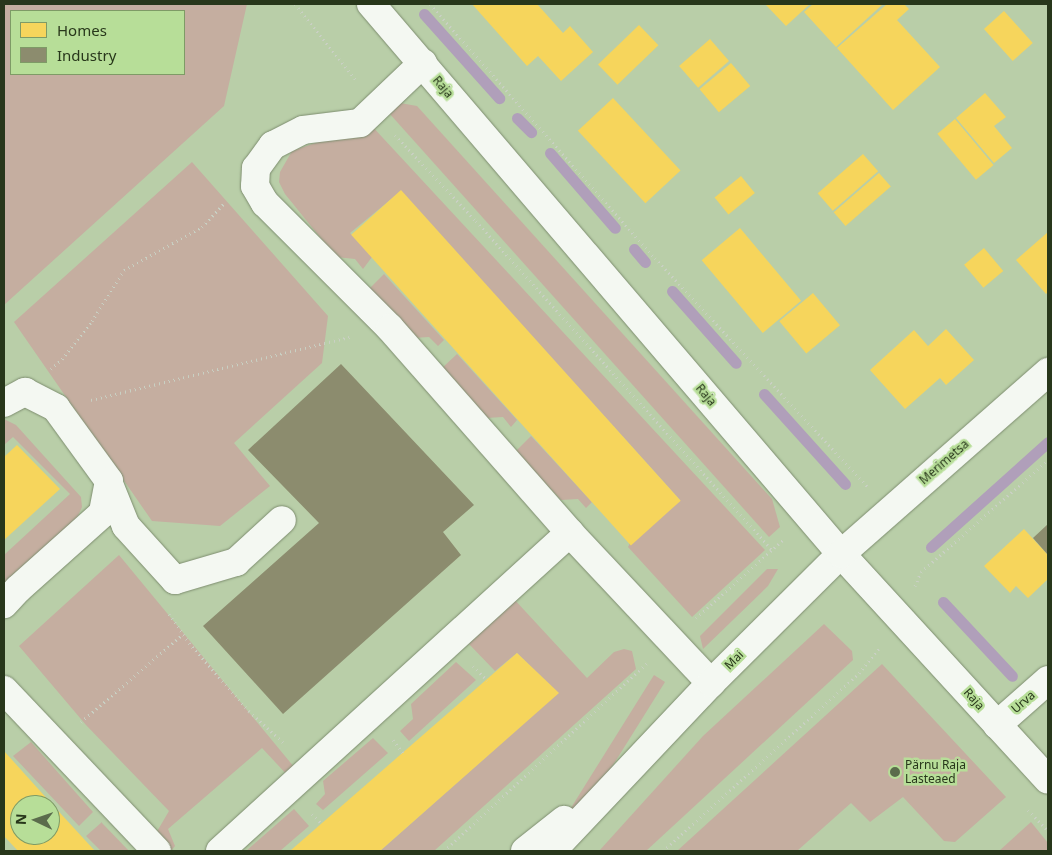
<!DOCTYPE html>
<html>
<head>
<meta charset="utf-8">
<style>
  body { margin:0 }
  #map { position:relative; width:1052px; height:855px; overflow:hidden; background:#b9cea8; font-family:"Noto Sans",sans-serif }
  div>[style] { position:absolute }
  .green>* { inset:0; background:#c5aea0; transform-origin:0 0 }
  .homes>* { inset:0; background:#f6d55c; transform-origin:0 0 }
  .industry>* { inset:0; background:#8c8c6e }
  .stream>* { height:11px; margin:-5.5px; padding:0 5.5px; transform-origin:5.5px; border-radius:5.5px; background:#b09fba }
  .path>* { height:3px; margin-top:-1.5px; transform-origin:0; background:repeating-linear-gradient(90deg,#c9d0c3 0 1px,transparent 0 5px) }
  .roads { filter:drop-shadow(0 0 1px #7d8d6f) drop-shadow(0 0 1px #7d8d6f) }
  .minor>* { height:28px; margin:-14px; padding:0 14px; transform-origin:14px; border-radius:14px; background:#f4f8f2 }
  .tertiary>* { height:28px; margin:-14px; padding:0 14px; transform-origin:14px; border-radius:14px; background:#f4f8f2 }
  .dots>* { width:14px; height:14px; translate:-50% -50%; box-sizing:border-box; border:2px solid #b7de98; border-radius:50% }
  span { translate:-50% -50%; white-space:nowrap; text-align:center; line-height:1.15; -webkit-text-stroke:5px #b7de98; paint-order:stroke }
  .street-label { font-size:12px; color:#28371b }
  .poi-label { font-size:12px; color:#28371b }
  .left { translate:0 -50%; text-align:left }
  .frame { position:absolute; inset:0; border:5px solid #28371b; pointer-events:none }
  .legend { position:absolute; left:10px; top:10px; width:175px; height:65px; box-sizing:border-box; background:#b7de98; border:1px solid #7e9b66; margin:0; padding:6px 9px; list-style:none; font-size:15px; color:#28371b }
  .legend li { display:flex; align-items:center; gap:10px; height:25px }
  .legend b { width:25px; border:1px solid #7e9b66 }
  .north { position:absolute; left:10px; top:795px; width:50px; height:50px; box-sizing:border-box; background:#b7de98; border:1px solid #7e9b66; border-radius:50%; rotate:273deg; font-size:14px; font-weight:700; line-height:20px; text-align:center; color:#28371b }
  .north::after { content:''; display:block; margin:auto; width:18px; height:22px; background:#5b6c4c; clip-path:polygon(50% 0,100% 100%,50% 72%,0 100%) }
</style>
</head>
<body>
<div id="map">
  <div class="green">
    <div style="clip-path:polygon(evenodd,4px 4px,247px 4px,224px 106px,4px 305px,4px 4px,184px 11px,184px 74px,11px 74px,11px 11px,184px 11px)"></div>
    <div style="clip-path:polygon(400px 103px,417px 106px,772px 499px,780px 527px,769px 537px,389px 113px)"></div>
    <div style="clip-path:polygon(370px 124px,765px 550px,692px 617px,628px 547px,631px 541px,680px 500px,401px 191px,350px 233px,372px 257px,363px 269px,355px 259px,336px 257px,285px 194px,279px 182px,280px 172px,292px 151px)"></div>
    <div style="clip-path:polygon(192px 162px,328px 316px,322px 363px,234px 443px,270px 486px,220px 526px,152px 521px,14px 322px)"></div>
    <div style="clip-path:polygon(384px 274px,444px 340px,438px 346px,429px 337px,413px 338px,368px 290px)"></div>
    <div style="clip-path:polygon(457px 354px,517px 420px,511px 427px,503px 417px,486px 418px,440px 370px)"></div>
    <div style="clip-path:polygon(4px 419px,16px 425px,81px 497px,82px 507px,77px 518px,4px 585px,4px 555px,70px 494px,13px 437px,4px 445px)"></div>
    <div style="clip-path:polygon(531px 436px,592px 502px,586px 508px,578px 499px,561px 500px,515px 452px)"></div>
    <div style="clip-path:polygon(119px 555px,299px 773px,290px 778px,262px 748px,168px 829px,175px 846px,171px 851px,166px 851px,152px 840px,169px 811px,86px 725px,19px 646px)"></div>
    <div style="clip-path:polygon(767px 569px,778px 569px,768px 586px,703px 649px,700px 636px)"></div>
    <div style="clip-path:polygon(513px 598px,587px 678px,614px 652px,624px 649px,632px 651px,636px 669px,434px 851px,380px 851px,558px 693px,517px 653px,495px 671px,469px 644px)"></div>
    <div style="clip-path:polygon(824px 624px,852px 651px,853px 660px,646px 851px,599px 851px,703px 736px)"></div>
    <div style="clip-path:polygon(456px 662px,476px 680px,409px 741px,400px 731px,413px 719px,411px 704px)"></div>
    <div style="clip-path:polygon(882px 664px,1006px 797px,955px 842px,944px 841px,903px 797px,870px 822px,851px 803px,797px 851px,677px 851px)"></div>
    <div style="left:654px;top:675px;width:13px;height:263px;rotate:32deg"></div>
    <div style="clip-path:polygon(373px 738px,388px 753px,323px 810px,316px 804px,325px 794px,323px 781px)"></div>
    <div style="clip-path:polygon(31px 742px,93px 812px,79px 826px,13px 756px)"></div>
    <div style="clip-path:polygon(294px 809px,309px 826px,280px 851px,246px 851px)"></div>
    <div style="clip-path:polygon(102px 822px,102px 823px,129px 851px,101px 851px,86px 836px)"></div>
    <div style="clip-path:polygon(1031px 822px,1048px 843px,1048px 851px,999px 851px)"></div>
  </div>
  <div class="homes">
    <div style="clip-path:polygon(472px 4px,537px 4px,563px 33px,570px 26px,593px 52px,561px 81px,538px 56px,527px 66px)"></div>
    <div style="clip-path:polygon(765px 4px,810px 4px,786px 26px)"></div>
    <div style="clip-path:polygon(813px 4px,883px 4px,836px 47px,804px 12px)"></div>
    <div style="clip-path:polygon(887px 4px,904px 4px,909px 9px,897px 20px,940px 67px,893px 110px,837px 48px)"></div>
    <div style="left:1004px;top:11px;width:43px;height:27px;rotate:48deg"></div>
    <div style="left:639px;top:25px;width:28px;height:57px;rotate:46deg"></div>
    <div style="left:710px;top:39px;width:29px;height:41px;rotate:49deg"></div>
    <div style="left:731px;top:63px;width:30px;height:41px;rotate:50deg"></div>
    <div style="clip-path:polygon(985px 93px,1006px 117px,994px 126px,1012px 148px,994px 163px,956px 118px)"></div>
    <div style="left:613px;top:98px;width:99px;height:48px;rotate:47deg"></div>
    <div style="left:955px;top:119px;width:60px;height:23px;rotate:50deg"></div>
    <div style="left:863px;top:154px;width:23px;height:60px;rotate:49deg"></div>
    <div style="left:879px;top:173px;width:18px;height:60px;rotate:49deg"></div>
    <div style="left:741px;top:176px;width:22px;height:34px;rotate:51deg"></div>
    <div style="left:401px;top:190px;width:418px;height:67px;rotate:48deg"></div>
    <div style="left:740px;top:228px;width:95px;height:50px;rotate:50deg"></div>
    <div style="clip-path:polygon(1048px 232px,1048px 292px,1046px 294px,1016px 260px)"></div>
    <div style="left:984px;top:248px;width:30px;height:26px;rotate:50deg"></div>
    <div style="left:813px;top:293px;width:42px;height:44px;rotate:50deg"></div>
    <div style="clip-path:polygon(946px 329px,974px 360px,946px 385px,940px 378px,905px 409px,870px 370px,914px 330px,928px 346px)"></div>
    <div style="clip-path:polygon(17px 445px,60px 489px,4px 540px,4px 457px)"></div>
    <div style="clip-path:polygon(1024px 529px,1048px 555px,1048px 579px,1028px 598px,1016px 586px,1010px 593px,984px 566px)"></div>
    <div style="clip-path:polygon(517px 653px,559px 693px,380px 851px,290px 851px)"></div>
    <div style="clip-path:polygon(evenodd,4px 751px,50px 802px,95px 851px,18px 851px,4px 836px,4px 751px,20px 805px,50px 805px,50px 835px,20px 835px,20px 805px)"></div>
  </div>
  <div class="industry">
    <div style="clip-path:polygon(341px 364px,474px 505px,443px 532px,461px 555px,283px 714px,203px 626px,319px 523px,248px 450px)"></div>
    <div style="clip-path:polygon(1048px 524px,1048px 555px,1033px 538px)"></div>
  </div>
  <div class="stream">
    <div style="left:424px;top:14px;width:113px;rotate:48.2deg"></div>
    <div style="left:517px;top:118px;width:20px;rotate:45deg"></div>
    <div style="left:550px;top:153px;width:99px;rotate:49.1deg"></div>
    <div style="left:634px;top:249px;width:17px;rotate:50deg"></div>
    <div style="left:672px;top:291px;width:96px;rotate:48.4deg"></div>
    <div style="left:764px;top:394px;width:121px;rotate:48deg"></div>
    <div style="left:931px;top:547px;width:157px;rotate:-41.9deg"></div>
    <div style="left:943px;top:602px;width:101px;rotate:47deg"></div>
  </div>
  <div class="path">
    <div style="left:295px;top:4px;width:99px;rotate:51.2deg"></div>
    <div style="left:430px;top:4px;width:339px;rotate:48.5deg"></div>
    <div style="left:655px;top:258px;width:313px;rotate:47.1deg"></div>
    <div style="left:395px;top:135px;width:118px;rotate:46.7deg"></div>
    <div style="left:476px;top:221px;width:443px;rotate:48deg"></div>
    <div style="left:51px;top:369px;width:15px;rotate:-42deg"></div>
    <div style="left:62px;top:359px;width:48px;rotate:-51.7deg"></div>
    <div style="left:92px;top:321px;width:60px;rotate:-57.9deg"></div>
    <div style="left:124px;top:270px;width:89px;rotate:-28.9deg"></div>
    <div style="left:202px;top:227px;width:34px;rotate:-47deg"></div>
    <div style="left:91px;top:400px;width:267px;rotate:-13.7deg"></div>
    <div style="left:915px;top:586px;width:15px;rotate:-67deg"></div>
    <div style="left:921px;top:572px;width:169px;rotate:-41.4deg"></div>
    <div style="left:169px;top:614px;width:35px;rotate:55deg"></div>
    <div style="left:189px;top:643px;width:91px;rotate:48.6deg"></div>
    <div style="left:249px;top:711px;width:50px;rotate:42.6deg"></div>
    <div style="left:696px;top:618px;width:118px;rotate:-41.9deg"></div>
    <div style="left:473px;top:666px;width:20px;rotate:45deg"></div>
    <div style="left:81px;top:722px;width:135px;rotate:-40.8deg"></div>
    <div style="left:393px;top:740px;width:16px;rotate:52deg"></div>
    <div style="left:1028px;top:810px;width:29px;rotate:46deg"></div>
    <div style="left:312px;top:814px;width:14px;rotate:45deg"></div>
    <div style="left:444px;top:851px;width:277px;rotate:-42.8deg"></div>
    <div style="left:663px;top:851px;width:265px;rotate:-42.2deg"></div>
    <div style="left:859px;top:673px;width:33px;rotate:-51deg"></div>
  </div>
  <div class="roads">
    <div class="minor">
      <div style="left:371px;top:4px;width:723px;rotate:49.48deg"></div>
      <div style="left:841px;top:554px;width:306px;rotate:47.5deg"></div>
      <div style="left:423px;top:63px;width:87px;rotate:136.4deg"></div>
      <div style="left:360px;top:123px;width:57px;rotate:173deg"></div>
      <div style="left:303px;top:130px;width:34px;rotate:153deg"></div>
      <div style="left:273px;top:145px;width:29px;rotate:126deg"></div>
      <div style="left:256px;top:168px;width:18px;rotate:93deg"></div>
      <div style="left:255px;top:186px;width:20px;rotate:60deg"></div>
      <div style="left:265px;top:203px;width:177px;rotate:45deg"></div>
      <div style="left:390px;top:328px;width:273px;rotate:48.7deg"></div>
      <div style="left:570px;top:533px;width:206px;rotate:46.8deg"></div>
      <div style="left:4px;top:403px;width:24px;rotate:-28deg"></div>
      <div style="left:25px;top:392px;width:35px;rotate:27deg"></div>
      <div style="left:56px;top:408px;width:90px;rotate:54deg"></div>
      <div style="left:109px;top:481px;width:33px;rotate:101deg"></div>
      <div style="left:103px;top:513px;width:114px;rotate:138.2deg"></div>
      <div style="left:18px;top:589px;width:21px;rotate:133deg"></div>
      <div style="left:109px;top:484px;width:45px;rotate:68deg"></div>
      <div style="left:126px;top:526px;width:73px;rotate:47.8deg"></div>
      <div style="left:175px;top:580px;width:64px;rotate:-16.4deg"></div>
      <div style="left:236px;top:562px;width:62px;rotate:-42.4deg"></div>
      <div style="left:4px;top:690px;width:222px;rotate:46.5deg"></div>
      <div style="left:997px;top:725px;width:68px;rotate:-41.4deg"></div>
      <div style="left:220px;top:851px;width:473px;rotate:-42.3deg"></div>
    </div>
    <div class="tertiary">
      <div style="left:525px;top:851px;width:50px;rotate:-38.5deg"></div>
      <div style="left:552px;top:851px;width:231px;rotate:-46.6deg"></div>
      <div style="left:711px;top:683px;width:183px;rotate:-44.8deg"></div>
      <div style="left:841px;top:554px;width:276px;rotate:-41.3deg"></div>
    </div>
  </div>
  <div class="dots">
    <div style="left:895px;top:772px;background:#5b6c4c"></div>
  </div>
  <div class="street-label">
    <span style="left:443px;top:87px;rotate:50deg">Raja</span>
    <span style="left:706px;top:395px;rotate:50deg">Raja</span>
    <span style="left:944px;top:462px;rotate:-41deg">Merimetsa</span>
    <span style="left:734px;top:660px;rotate:-45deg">Mai</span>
    <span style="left:974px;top:699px;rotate:48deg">Raja</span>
    <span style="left:1023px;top:702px;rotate:-41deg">Urva</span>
  </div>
  <div class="poi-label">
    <span class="left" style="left:905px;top:772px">Pärnu Raja<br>Lasteaed</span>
  </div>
  <div class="frame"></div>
  <ul class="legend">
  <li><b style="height:14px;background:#f6d55c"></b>Homes</li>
  <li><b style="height:14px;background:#8c8c6e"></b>Industry</li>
  </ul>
  <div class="north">N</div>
</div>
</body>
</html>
